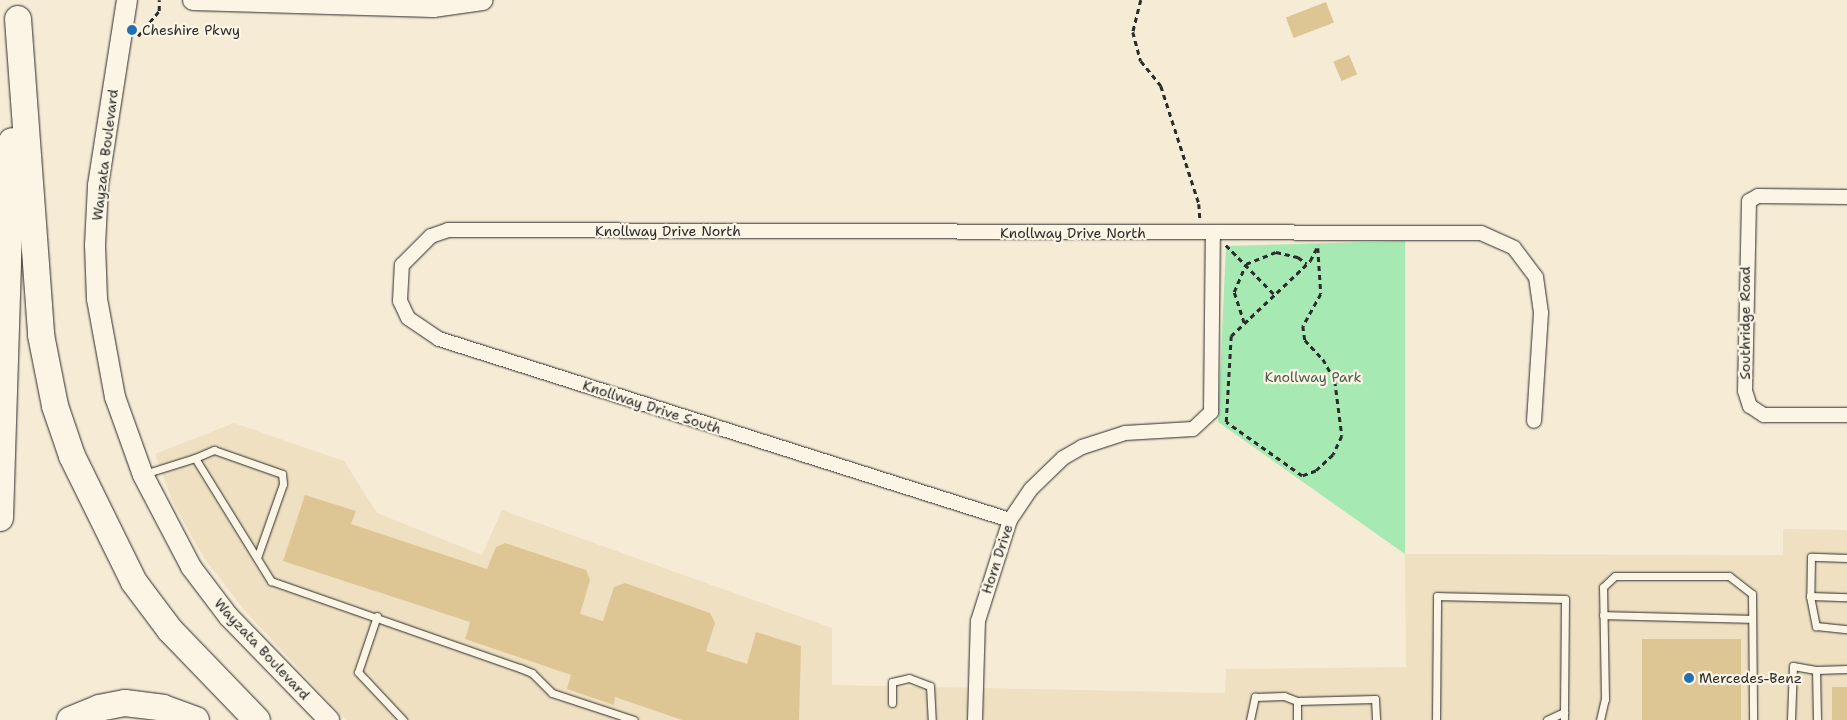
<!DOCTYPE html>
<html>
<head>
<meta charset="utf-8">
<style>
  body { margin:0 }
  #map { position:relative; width:1847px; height:720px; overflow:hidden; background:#f6ebd5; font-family:"Shantell Sans",sans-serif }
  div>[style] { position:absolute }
  .built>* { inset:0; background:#efe0c2 }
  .green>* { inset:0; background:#a6e9b3 }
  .building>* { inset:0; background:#dec594; transform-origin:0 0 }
  .path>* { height:2.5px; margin-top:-1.25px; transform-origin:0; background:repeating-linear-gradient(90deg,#2b2b2b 0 5px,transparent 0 9px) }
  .roads { filter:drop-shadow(0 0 1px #2b2b2b) drop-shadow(0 0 1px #2b2b2b) }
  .lane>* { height:7px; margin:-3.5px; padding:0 3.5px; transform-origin:3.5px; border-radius:3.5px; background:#fcf5e5 }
  .street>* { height:14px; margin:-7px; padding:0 7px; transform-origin:7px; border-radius:7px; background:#fcf5e5 }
  .secondary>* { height:20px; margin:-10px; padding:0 10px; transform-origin:10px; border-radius:10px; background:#fcf5e5 }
  .highway>* { height:26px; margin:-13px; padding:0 13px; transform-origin:13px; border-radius:13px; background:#fcf5e5 }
  .dots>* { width:14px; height:14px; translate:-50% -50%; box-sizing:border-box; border:2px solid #fcf5e5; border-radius:50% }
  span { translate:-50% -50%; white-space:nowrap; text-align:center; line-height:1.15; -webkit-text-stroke:4.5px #fcf5e5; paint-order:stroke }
  .poi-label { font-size:14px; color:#2b2b2b }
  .left { translate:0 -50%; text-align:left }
  .street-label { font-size:14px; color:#2b2b2b }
  .park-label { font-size:14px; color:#4a5a4d }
</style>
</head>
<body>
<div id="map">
  <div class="built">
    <div style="clip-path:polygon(234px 423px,344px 461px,377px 513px,482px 555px,502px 510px,832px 628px,832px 685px,1225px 693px,1226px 669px,1406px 667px,1405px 554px,1783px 555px,1783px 529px,1847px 530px,1847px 720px,346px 720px,245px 611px,204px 558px,174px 505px,155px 454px)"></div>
  </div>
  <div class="green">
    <div style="clip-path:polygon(1405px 241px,1405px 554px,1218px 422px,1226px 246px)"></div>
  </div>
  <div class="building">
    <div style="left:1326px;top:2px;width:22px;height:43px;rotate:69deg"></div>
    <div style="left:1349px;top:55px;width:21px;height:17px;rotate:67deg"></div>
    <div style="clip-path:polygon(305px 495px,356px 511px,351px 524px,487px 569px,496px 547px,505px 543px,586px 570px,590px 580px,580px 614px,603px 621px,614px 587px,625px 583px,710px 613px,715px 623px,706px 651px,747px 664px,756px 632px,801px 646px,799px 720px,682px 720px,615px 697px,614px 705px,567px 689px,571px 675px,465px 639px,470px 622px,283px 561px)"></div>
    <div style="left:1642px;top:639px;width:99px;height:81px"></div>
    <div style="left:1832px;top:687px;width:15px;height:33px"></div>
  </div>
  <div class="path">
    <div style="left:1141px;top:0;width:33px;rotate:104deg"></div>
    <div style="left:1133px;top:32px;width:30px;rotate:75deg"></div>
    <div style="left:1141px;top:61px;width:32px;rotate:51deg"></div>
    <div style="left:1161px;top:86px;width:124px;rotate:72.1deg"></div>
    <div style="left:1199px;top:204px;width:15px;rotate:86deg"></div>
    <div style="left:138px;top:36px;width:33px;rotate:-50deg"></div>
    <div style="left:159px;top:11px;width:11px;rotate:-90deg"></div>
    <div style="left:1226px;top:245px;width:69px;rotate:45.6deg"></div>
    <div style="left:1318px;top:248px;width:46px;rotate:86.3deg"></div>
    <div style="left:1321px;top:294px;width:37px;rotate:119deg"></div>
    <div style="left:1303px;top:326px;width:14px;rotate:82deg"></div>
    <div style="left:1305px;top:340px;width:26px;rotate:47deg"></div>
    <div style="left:1323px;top:359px;width:25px;rotate:61deg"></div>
    <div style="left:1335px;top:381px;width:55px;rotate:82.7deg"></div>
    <div style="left:1342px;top:436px;width:21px;rotate:115deg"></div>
    <div style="left:1333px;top:455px;width:23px;rotate:137deg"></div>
    <div style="left:1316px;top:471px;width:15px;rotate:160deg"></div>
    <div style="left:1302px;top:476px;width:93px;rotate:-144.6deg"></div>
    <div style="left:1226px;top:422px;width:86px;rotate:-86.7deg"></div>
    <div style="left:1231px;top:336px;width:109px;rotate:-43.5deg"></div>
    <div style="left:1310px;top:261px;width:18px;rotate:-63deg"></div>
    <div style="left:1244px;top:323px;width:33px;rotate:-108deg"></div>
    <div style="left:1234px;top:292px;width:30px;rotate:-67deg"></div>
    <div style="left:1246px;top:264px;width:32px;rotate:-22deg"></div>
    <div style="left:1276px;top:252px;width:23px;rotate:13deg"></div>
    <div style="left:1298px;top:257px;width:11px;rotate:38deg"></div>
  </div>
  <div class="roads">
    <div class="lane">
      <div style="left:195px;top:458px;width:21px;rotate:-23deg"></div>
      <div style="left:214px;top:450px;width:72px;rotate:19.4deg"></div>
      <div style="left:282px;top:474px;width:10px;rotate:84deg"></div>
      <div style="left:283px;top:484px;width:78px;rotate:109.4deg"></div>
      <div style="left:144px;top:474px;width:53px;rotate:-17.4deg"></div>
      <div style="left:195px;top:458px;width:145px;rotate:58.3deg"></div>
      <div style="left:271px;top:581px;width:264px;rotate:19.3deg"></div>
      <div style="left:520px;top:668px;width:13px;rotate:23deg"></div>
      <div style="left:532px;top:673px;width:28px;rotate:45deg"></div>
      <div style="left:552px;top:693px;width:86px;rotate:18.2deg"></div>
      <div style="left:1847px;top:558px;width:36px;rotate:-178deg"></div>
      <div style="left:1811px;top:557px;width:39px;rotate:91deg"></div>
      <div style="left:1810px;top:596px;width:31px;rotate:79deg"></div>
      <div style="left:1816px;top:626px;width:31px;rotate:6deg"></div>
      <div style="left:1810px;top:596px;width:37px;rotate:2deg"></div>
      <div style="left:1603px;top:615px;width:149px;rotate:1.5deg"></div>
      <div style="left:377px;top:616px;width:59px;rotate:108.7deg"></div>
      <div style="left:358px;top:672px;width:66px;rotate:46.8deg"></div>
      <div style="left:892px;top:703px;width:21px;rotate:-90deg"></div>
      <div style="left:892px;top:682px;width:17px;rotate:-13deg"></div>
      <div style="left:909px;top:678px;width:22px;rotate:21deg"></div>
      <div style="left:930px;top:686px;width:34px;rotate:87deg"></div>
      <div style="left:1250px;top:720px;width:24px;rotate:-78deg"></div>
      <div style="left:1255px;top:697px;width:29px;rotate:-2deg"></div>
      <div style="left:1284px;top:696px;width:14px;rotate:21deg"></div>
      <div style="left:1297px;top:720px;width:19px;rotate:-90deg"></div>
      <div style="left:1297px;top:701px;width:78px;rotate:-1.5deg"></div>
      <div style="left:1375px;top:699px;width:21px;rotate:87deg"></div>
      <div style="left:1436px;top:720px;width:124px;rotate:-89.5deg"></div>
      <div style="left:1437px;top:596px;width:128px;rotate:1.3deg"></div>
      <div style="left:1565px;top:599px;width:121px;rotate:90.5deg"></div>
      <div style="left:1547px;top:720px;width:19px;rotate:-25deg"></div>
      <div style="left:1600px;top:720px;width:22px;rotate:-77deg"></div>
      <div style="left:1605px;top:699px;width:112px;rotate:-91deg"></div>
      <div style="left:1603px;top:587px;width:16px;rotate:-43deg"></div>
      <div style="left:1615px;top:576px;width:114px"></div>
      <div style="left:1729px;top:576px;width:29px;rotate:38deg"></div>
      <div style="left:1752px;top:594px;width:126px;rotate:89.5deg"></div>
      <div style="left:1791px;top:720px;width:54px;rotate:-87.9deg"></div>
      <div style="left:1793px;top:666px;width:23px;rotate:10deg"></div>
      <div style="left:1817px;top:720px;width:50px;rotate:-91.1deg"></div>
      <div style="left:1816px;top:670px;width:31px;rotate:-2deg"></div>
    </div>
    <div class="street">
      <div style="left:1847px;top:197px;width:89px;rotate:-179.4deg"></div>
      <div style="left:1758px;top:196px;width:10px;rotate:151deg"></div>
      <div style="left:1749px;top:201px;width:190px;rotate:91.2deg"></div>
      <div style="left:1745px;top:391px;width:16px;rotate:72deg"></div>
      <div style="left:1750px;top:406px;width:17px;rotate:33deg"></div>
      <div style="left:1764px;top:415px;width:83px"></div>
      <div style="left:1010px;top:520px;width:599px;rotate:-162.41deg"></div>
      <div style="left:439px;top:339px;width:37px;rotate:-146deg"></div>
      <div style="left:408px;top:318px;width:19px;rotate:-115deg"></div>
      <div style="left:400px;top:301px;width:36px;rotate:-87deg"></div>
      <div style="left:402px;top:265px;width:41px;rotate:-45deg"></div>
      <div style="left:431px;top:236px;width:18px;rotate:-19deg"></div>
      <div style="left:448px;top:230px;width:1033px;rotate:0.17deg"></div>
      <div style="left:1481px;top:233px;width:36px;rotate:24deg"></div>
      <div style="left:1514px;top:248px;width:36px;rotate:53deg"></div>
      <div style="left:1536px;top:277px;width:36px;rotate:82deg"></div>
      <div style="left:1541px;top:313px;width:108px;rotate:93.7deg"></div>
      <div style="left:975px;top:720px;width:99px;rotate:-88.3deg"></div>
      <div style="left:978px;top:621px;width:106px;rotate:-72.4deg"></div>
      <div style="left:1010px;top:520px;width:37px;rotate:-56deg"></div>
      <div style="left:1031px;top:489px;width:45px;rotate:-44.1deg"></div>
      <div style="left:1063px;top:458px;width:22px;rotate:-30deg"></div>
      <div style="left:1082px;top:447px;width:45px;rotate:-18deg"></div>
      <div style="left:1125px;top:433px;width:68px;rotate:-3.4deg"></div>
      <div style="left:1193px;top:429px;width:25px;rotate:-43deg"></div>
      <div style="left:1211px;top:412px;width:179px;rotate:-89.4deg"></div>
    </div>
    <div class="secondary">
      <div style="left:127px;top:0;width:188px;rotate:98.9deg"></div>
      <div style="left:98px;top:186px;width:59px;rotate:92.9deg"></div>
      <div style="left:95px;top:245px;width:54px;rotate:87.9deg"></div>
      <div style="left:97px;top:299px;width:100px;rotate:79.6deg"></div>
      <div style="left:115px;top:397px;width:83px;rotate:70.3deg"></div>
      <div style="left:143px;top:475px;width:104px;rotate:62.4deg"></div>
      <div style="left:191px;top:567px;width:63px;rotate:52.8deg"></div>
      <div style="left:229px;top:617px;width:144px;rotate:45.8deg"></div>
      <div style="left:193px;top:0;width:240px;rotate:1.7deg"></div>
      <div style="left:433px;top:7px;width:50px;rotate:-8deg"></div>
    </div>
    <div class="highway">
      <div style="left:18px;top:19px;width:317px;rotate:85.8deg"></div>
      <div style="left:41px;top:335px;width:72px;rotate:78.8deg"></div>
      <div style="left:55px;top:406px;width:53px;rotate:71.2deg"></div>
      <div style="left:72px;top:456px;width:140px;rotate:63.8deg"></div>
      <div style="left:134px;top:582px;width:60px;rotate:53.1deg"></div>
      <div style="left:170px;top:630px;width:125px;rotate:46deg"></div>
      <div style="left:0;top:518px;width:377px;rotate:-88.2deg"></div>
      <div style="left:70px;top:720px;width:31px;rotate:-22deg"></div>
      <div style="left:99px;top:708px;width:26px;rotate:-11deg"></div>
      <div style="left:125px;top:703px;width:38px;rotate:7deg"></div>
      <div style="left:163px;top:708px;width:35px;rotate:20deg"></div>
    </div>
  </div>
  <div class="dots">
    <div style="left:132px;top:30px;background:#1f6fb2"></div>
    <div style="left:1689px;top:678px;background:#1f6fb2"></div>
  </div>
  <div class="poi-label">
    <span class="left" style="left:142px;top:30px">Cheshire Pkwy</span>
    <span class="left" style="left:1699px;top:678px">Mercedes-Benz</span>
  </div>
  <div class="street-label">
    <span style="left:105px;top:155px;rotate:-83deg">Wayzata Boulevard</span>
    <span style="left:668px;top:231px">Knollway Drive North</span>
    <span style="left:1073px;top:233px">Knollway Drive North</span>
    <span style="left:1745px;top:323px;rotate:-90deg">Southridge Road</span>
    <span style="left:652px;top:407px;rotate:18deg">Knollway Drive South</span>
    <span style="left:997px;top:559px;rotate:-72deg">Horn Drive</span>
    <span style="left:262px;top:649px;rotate:47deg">Wayzata Boulevard</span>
  </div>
  <div class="park-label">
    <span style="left:1313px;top:377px">Knollway Park</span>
  </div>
</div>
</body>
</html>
